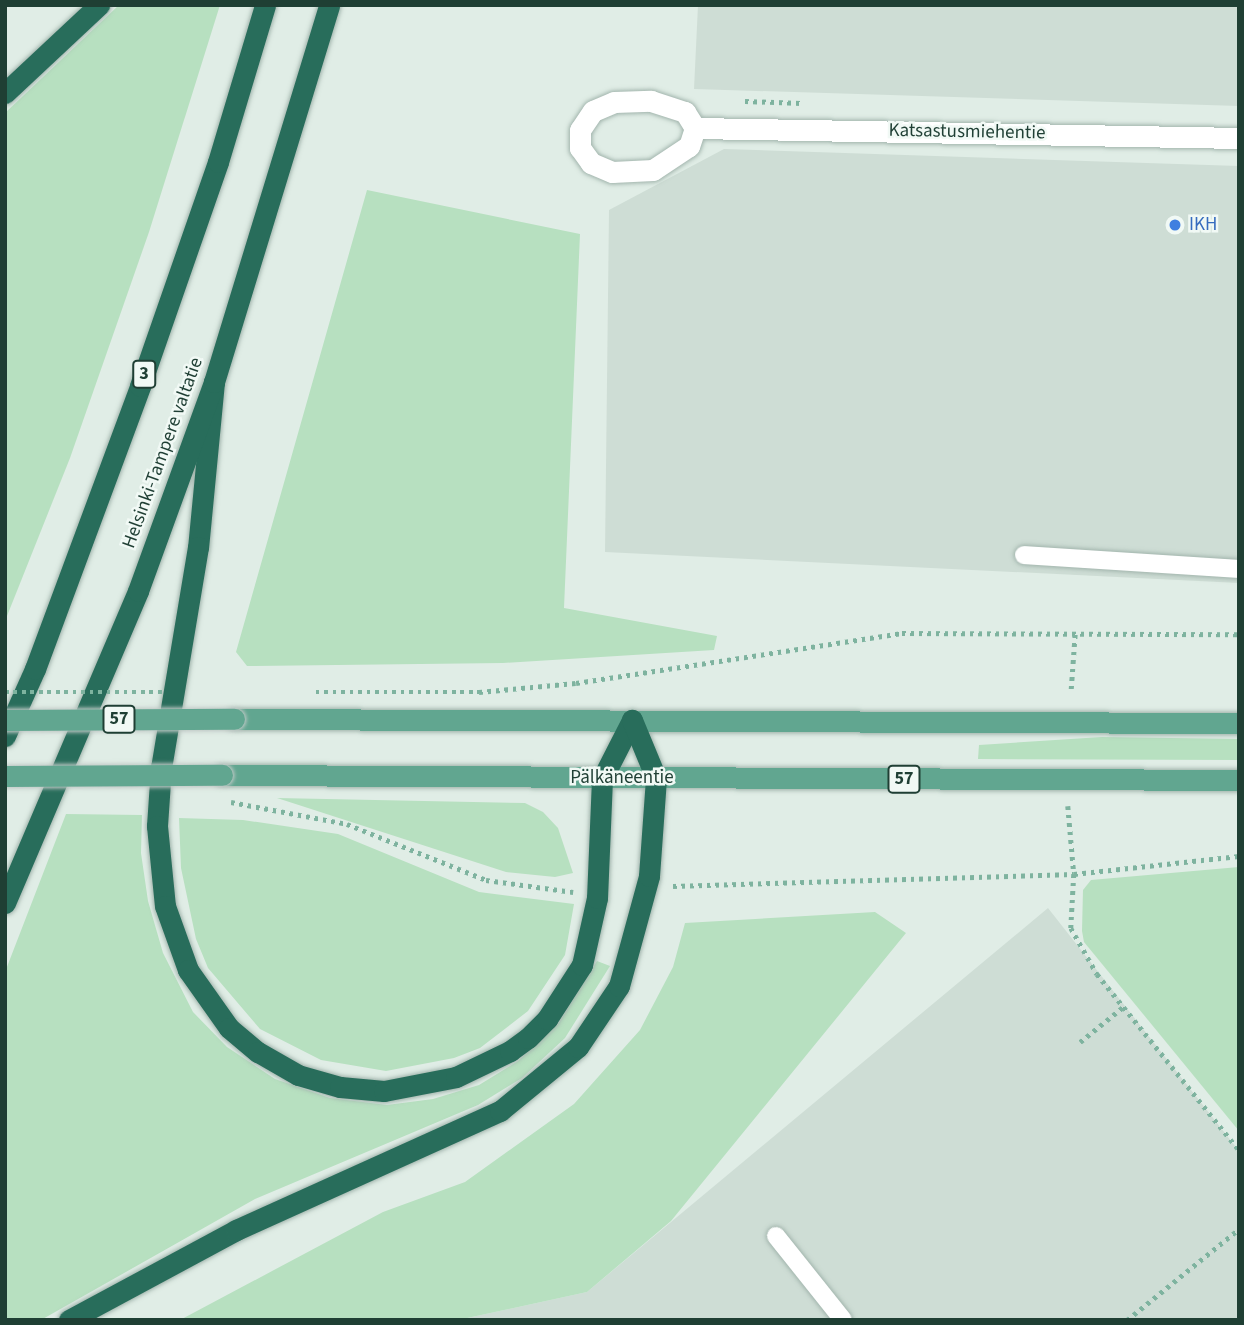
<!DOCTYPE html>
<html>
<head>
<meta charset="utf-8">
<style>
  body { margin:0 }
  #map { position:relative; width:1244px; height:1325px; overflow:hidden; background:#e0ede6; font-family:"Source Sans 3",sans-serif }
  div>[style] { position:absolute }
  .built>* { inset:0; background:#ceddd5 }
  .green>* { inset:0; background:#b7e0c0 }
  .path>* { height:4.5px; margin-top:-2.25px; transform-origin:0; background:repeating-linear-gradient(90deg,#7eb39f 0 3.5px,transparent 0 8.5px) }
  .roads { filter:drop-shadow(0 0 2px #a2b5ad) drop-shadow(0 0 2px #a2b5ad) }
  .service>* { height:18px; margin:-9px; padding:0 9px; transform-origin:9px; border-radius:9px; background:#fff }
  .minor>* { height:21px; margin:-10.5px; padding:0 10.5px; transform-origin:10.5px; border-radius:10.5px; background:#fff }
  .primary>* { height:21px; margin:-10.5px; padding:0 10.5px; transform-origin:10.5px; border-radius:10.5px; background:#61a690 }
  .motorway>* { height:21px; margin:-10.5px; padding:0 10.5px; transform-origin:10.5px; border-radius:10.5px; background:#286d5b }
  .path-bridge>* { height:4.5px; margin-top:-2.25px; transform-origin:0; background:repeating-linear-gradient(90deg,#7eb39f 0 3.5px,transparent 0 8.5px) }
  .bridges { filter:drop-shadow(0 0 2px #c0c9c6) drop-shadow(0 0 2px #c0c9c6) }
  .primary-bridge>* { height:21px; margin:-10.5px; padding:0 10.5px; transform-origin:10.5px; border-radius:10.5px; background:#61a690 }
  .dots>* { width:19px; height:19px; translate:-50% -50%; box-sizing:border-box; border:4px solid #f1f9f5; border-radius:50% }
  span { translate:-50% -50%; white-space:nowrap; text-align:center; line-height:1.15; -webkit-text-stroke:5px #f1f9f5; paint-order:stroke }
  .shield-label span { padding:2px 5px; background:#f1f9f5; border:2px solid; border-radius:5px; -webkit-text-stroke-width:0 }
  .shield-label { font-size:18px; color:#1f3f34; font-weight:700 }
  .street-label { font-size:19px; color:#1f3f34 }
  .shop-label { font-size:19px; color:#366cbe }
  .left { translate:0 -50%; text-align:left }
  .frame { position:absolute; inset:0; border:7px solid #1f3f34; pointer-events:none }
</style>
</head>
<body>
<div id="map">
  <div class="built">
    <div style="clip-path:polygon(698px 5px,1239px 5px,1239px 106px,694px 89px)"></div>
    <div style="clip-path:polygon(724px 149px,1239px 166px,1239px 583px,605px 552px,609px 210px)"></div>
    <div style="clip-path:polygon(1048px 908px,1239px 1151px,1239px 1320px,458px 1320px,587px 1292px)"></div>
  </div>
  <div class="green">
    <div style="clip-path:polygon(119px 5px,220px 5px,149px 232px,70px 458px,5px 621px,5px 113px)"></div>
    <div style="clip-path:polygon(367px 190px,580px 234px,564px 608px,717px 636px,714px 650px,503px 663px,247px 666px,236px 652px)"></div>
    <div style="clip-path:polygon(1102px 737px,1239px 739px,1239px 760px,978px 759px,979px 745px)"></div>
    <div style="clip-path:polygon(277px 798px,525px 803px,543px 812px,558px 828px,573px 873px,555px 877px,506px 872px)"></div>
    <div style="clip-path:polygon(66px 814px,142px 815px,141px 853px,148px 901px,163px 953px,193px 1012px,227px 1047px,275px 1079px,330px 1098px,387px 1105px,433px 1099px,479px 1085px,518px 1061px,558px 1024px,597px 961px,610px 966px,565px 1038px,522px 1078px,478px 1105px,255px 1199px,41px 1320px,5px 1320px,5px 972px)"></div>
    <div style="clip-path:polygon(179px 818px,243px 820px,338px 834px,479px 892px,574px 904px,565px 955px,528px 1011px,480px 1048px,454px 1058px,386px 1071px,321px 1060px,260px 1029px,208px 968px,196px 939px,181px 868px)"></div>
    <div style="clip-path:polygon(1239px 867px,1239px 1131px,1084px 942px,1082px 931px,1083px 890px,1091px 880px)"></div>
    <div style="clip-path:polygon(875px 912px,906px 933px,671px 1221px,587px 1292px,458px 1320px,180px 1320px,383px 1212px,465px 1182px,574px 1104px,640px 1030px,673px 967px,685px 923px)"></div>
  </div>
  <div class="path">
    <div style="left:745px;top:101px;width:56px;rotate:2deg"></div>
    <div style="left:1071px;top:689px;width:56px;rotate:-85.9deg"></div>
    <div style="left:316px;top:692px;width:163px"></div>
    <div style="left:479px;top:692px;width:97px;rotate:-5.3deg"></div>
    <div style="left:576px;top:683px;width:330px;rotate:-8.7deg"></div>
    <div style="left:902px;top:633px;width:337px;rotate:0.2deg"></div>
    <div style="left:231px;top:802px;width:118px;rotate:10.7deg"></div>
    <div style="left:347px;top:824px;width:150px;rotate:21.9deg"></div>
    <div style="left:486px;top:880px;width:88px;rotate:7.9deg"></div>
    <div style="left:1068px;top:806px;width:68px;rotate:85deg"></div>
    <div style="left:1074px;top:874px;width:54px;rotate:93.2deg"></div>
    <div style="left:1071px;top:928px;width:53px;rotate:60.5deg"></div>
    <div style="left:1097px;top:974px;width:226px;rotate:51.1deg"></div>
    <div style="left:673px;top:886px;width:401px;rotate:-1.7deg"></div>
    <div style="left:1074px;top:874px;width:166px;rotate:-6.2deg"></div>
    <div style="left:1080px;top:1042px;width:55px;rotate:-39.1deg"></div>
    <div style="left:1127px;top:1320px;width:144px;rotate:-39.1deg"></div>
  </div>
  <div class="roads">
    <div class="service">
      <div style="left:1024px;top:555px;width:215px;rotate:3.7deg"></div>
      <div style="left:776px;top:1236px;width:107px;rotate:51.4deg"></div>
    </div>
    <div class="minor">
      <div style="left:651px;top:101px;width:36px;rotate:18deg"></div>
      <div style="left:685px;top:112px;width:19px;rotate:58deg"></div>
      <div style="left:695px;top:128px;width:19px;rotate:108deg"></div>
      <div style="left:689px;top:146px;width:43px;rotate:146.3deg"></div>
      <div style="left:653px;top:170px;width:41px;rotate:177.2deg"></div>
      <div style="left:612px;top:172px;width:23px;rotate:-157deg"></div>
      <div style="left:591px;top:163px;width:19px;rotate:-126deg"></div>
      <div style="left:580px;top:148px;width:18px;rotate:-90deg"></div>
      <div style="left:580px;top:130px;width:23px;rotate:-56deg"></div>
      <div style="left:593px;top:111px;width:23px;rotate:-23deg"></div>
      <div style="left:614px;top:102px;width:37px;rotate:-2deg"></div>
      <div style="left:695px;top:128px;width:544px;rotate:1.05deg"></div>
    </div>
    <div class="primary">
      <div style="left:234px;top:719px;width:1005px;rotate:0.23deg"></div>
      <div style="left:222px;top:775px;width:1017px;rotate:0.28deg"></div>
    </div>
    <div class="motorway">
      <div style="left:5px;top:93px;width:129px;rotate:-43.1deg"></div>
      <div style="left:214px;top:382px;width:166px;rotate:95.5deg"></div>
      <div style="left:198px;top:547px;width:223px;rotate:99.5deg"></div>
      <div style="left:161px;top:767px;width:59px;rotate:93.9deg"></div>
      <div style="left:157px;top:826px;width:80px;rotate:84.3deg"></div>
      <div style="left:165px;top:906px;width:68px;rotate:70.2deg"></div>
      <div style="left:188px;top:970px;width:71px;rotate:54.7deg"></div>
      <div style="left:229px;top:1028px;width:38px;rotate:40deg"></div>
      <div style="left:258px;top:1052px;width:46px;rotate:29.9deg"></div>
      <div style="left:298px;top:1075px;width:44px;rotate:15.9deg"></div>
      <div style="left:340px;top:1087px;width:44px;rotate:5.2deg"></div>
      <div style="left:384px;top:1091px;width:73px;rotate:-11deg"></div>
      <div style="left:456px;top:1077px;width:60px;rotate:-25.7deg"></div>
      <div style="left:510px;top:1051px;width:22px;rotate:-36deg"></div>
      <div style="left:528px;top:1038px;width:27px;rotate:-45deg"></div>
      <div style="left:547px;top:1019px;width:64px;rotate:-57.1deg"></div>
      <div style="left:582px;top:965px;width:69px;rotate:-77.4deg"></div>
      <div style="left:597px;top:898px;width:119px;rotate:-87.6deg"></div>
      <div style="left:602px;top:779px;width:66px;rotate:-63deg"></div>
      <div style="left:5px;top:736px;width:73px;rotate:-65.9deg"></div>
      <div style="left:35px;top:669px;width:302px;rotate:-69.6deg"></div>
      <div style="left:140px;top:386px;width:237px;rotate:-70.8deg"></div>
      <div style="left:218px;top:162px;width:164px;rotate:-73.3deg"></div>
      <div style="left:5px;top:903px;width:339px;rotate:-66.9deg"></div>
      <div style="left:138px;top:591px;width:222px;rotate:-70deg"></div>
      <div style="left:214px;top:382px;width:394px;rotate:-73deg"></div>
      <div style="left:69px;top:1320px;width:190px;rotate:-28.3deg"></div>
      <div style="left:236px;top:1230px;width:290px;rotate:-24.3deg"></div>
      <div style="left:500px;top:1111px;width:101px;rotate:-39.4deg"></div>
      <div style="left:578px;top:1047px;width:73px;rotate:-56.1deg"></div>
      <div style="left:619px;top:986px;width:114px;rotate:-74.7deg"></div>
      <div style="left:649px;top:876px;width:98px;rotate:-85.9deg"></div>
      <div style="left:656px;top:778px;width:63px;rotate:-112.5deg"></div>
    </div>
  </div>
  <div class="path-bridge">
    <div style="left:5px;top:692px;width:161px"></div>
  </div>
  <div class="bridges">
    <div class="primary-bridge">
      <div style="left:5px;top:720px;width:229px;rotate:-0.3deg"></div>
      <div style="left:5px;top:776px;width:217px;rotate:-0.3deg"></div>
    </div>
  </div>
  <div class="dots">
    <div style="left:1175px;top:225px;background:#3f7fe0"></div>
  </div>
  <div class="shield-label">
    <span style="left:144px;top:374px">3</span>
    <span style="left:119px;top:719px">57</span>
    <span style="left:904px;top:779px">57</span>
  </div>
  <div class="street-label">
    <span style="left:967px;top:132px;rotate:1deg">Katsastusmiehentie</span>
    <span style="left:163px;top:453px;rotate:-70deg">Helsinki-Tampere valtatie</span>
    <span style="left:622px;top:778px">Pälkäneentie</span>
  </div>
  <div class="shop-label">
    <span class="left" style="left:1189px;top:225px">IKH</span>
  </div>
  <div class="frame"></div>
</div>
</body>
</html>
